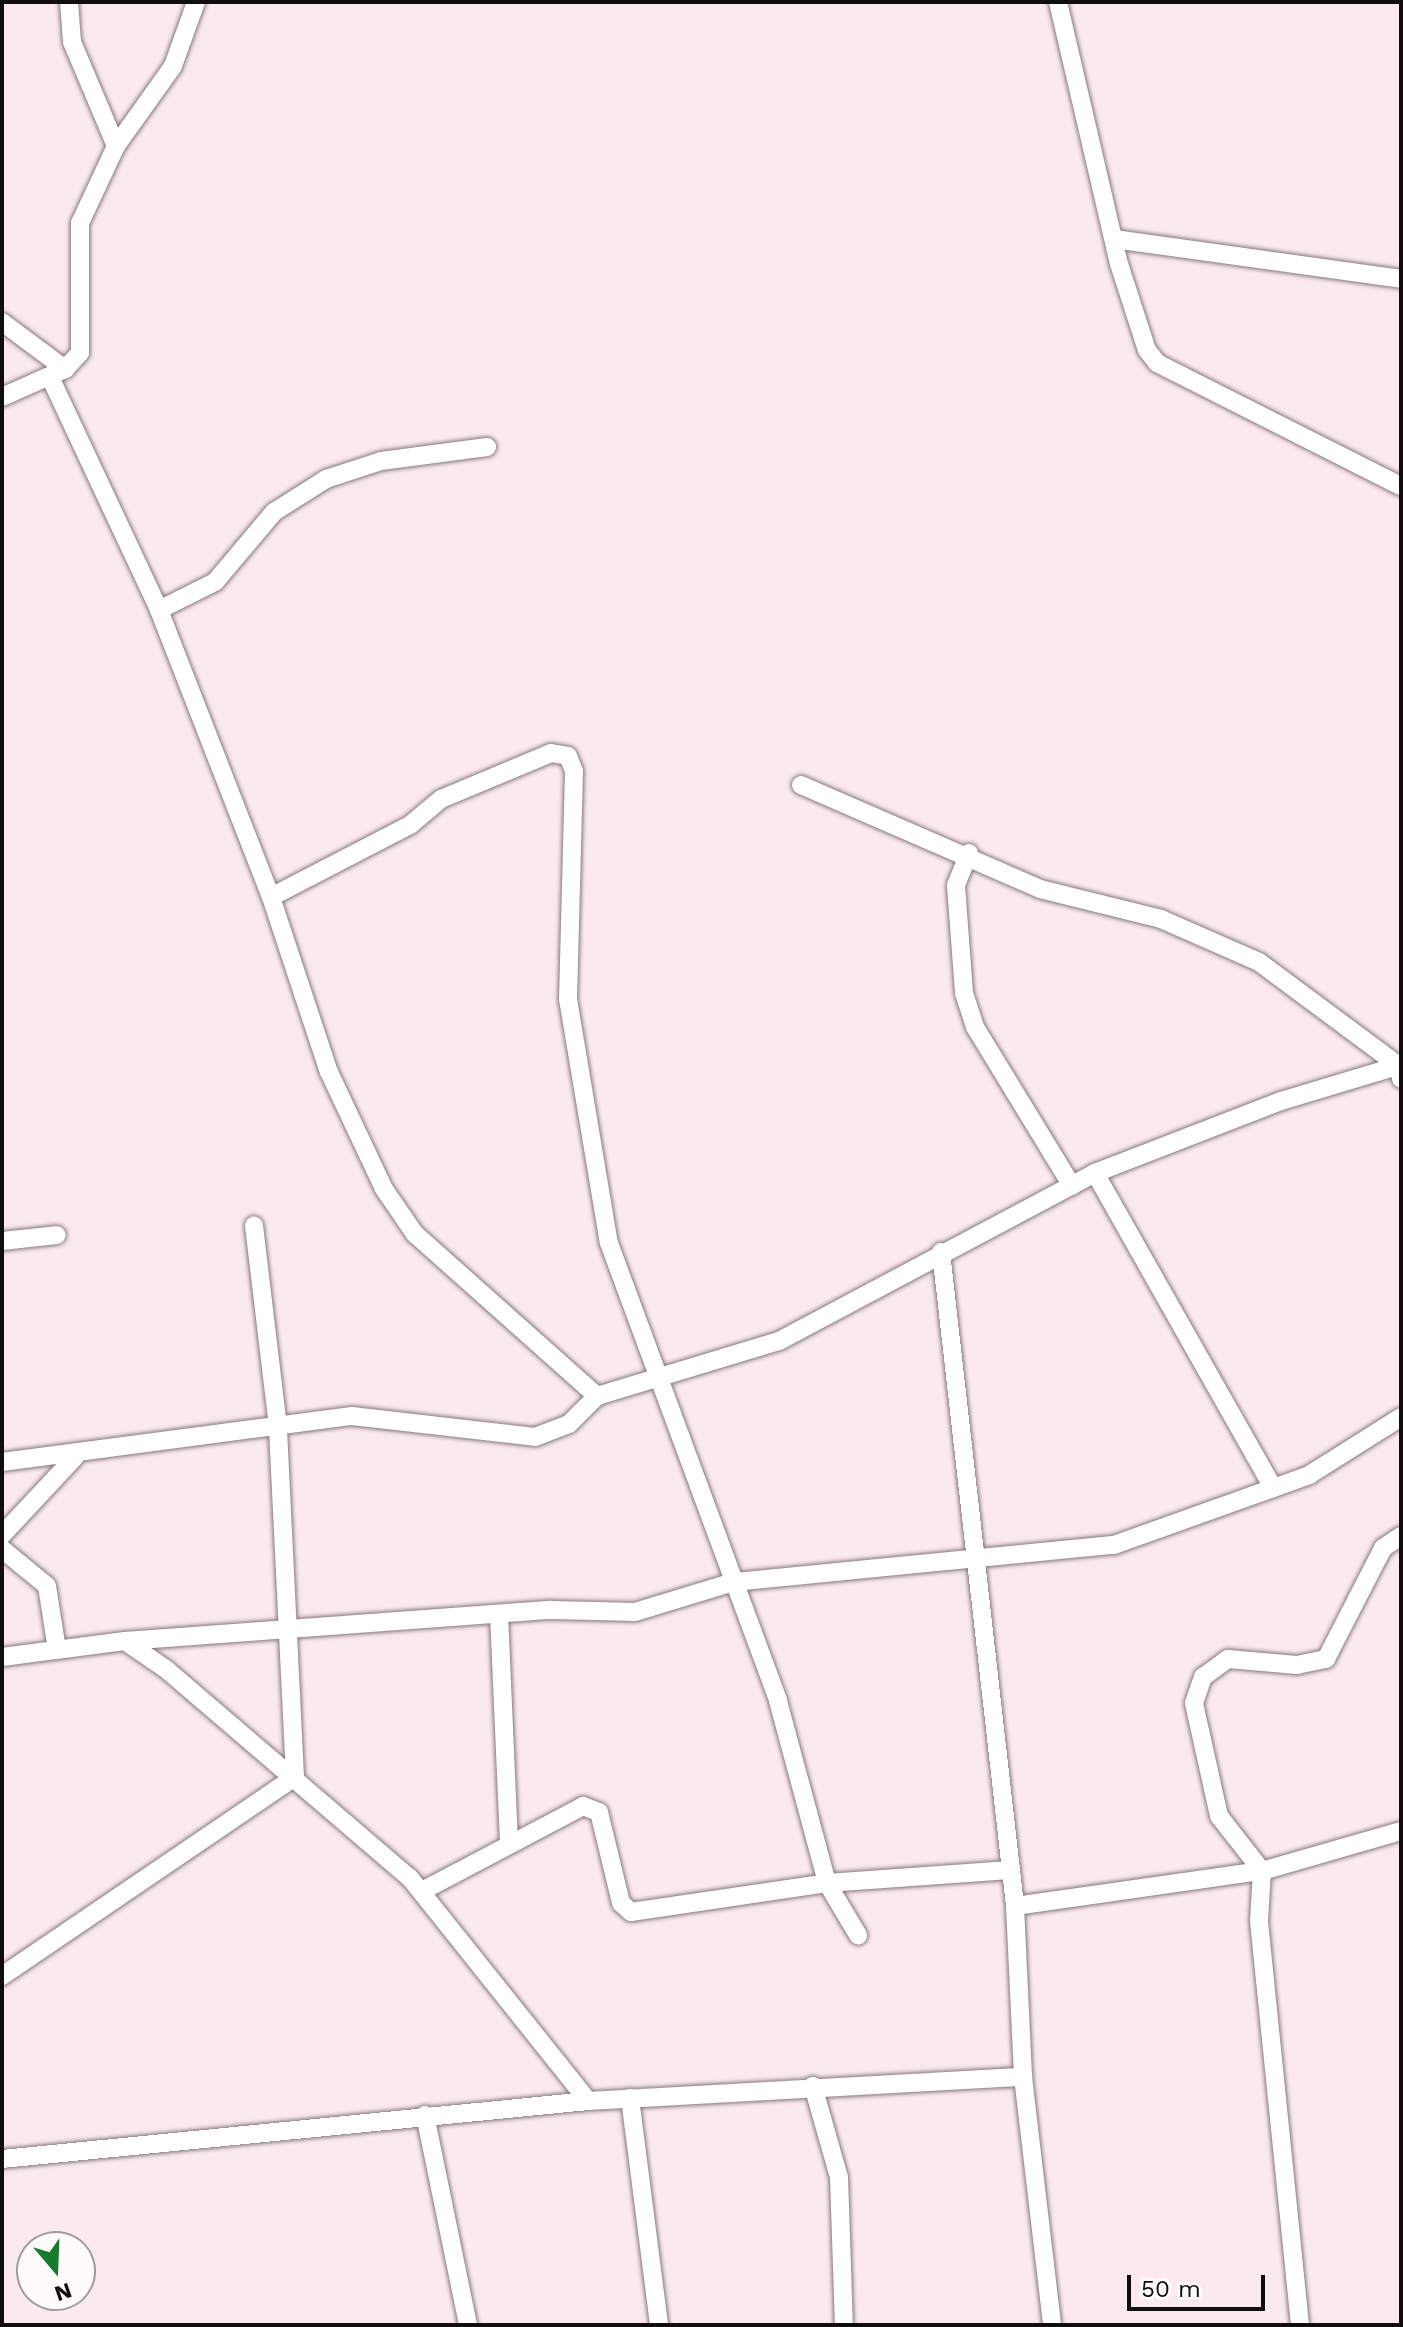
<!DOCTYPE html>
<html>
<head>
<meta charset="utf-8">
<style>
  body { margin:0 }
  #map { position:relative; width:1403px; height:2327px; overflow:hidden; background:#faeaef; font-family:"Work Sans",sans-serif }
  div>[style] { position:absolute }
  .roads { filter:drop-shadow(0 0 2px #86787c) drop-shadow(0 0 2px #86787c) }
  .street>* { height:18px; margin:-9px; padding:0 9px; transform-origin:9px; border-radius:9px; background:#fff }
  span { translate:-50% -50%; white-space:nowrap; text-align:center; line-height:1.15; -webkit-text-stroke:7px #fffbfc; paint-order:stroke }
  .frame { position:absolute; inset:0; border:4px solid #110c0d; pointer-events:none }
  .north { position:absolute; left:16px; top:2231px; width:80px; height:80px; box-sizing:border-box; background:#fffbfc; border:2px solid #a09b9c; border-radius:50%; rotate:161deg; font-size:22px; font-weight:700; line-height:32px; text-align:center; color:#110c0d }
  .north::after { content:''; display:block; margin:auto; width:28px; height:36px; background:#187a2c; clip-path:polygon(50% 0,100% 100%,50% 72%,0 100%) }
  .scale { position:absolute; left:1127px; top:2275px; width:138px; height:36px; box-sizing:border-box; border:4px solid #110c0d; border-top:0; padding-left:10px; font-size:24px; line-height:28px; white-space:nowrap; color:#110c0d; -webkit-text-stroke:6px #fffbfc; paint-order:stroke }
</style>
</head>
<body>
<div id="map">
  <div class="roads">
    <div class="street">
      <div style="left:69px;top:2px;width:40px;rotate:85.7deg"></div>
      <div style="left:72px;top:42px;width:113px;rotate:67.1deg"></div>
      <div style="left:1058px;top:2px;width:269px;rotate:76.9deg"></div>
      <div style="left:1119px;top:264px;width:90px;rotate:72deg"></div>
      <div style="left:1147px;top:350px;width:16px;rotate:52deg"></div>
      <div style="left:1157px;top:363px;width:273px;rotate:26.8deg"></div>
      <div style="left:1114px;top:239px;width:290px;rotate:7.9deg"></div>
      <div style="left:2px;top:322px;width:79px;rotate:36.7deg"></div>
      <div style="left:50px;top:377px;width:257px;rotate:64.9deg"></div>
      <div style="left:159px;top:610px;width:308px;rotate:68.7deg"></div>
      <div style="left:271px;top:897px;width:184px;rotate:71.7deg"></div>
      <div style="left:329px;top:1072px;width:129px;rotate:64.8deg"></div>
      <div style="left:384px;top:1189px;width:55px;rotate:55.4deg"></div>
      <div style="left:415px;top:1234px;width:244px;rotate:41.7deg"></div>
      <div style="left:597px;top:1396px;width:190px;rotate:-16.8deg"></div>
      <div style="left:779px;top:1341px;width:358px;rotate:-28deg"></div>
      <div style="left:1095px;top:1173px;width:199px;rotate:-21.2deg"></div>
      <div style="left:1281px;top:1101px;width:125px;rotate:-16.7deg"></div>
      <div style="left:2px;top:397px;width:69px;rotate:-24deg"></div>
      <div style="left:65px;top:369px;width:22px;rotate:-47deg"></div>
      <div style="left:80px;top:353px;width:130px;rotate:-90deg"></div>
      <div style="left:80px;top:223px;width:85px;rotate:-64.9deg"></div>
      <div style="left:116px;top:146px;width:98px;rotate:-54.5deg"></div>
      <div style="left:173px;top:66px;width:68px;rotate:-70.2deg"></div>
      <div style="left:159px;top:610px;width:63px;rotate:-26.6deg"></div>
      <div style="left:215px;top:582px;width:92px;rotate:-49.9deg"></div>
      <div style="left:274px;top:512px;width:62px;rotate:-32.4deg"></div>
      <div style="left:326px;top:479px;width:58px;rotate:-18.1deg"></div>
      <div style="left:381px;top:461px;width:107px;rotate:-7.5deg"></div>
      <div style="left:801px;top:785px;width:261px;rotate:23.5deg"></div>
      <div style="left:1040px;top:889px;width:125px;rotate:13.9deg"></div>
      <div style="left:1161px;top:919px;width:107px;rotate:23.7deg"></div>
      <div style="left:1259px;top:962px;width:174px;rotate:36.6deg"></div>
      <div style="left:1399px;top:1066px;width:13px;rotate:81deg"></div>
      <div style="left:969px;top:853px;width:35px;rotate:112deg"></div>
      <div style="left:956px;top:886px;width:107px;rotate:85.7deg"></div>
      <div style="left:964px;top:993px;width:36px;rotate:72deg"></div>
      <div style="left:975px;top:1027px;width:186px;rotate:58.6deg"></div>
      <div style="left:271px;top:897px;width:157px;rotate:-27.4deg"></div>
      <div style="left:410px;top:825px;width:40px;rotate:-40deg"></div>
      <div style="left:441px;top:799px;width:119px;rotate:-22.7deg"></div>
      <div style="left:551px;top:753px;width:17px;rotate:10deg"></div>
      <div style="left:568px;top:756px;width:16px;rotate:68deg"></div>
      <div style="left:574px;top:771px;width:228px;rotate:91.5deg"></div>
      <div style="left:568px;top:999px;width:247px;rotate:80.5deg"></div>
      <div style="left:609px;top:1243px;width:488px;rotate:69.7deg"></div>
      <div style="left:778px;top:1701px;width:188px;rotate:74.9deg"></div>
      <div style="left:827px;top:1883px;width:61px;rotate:59.2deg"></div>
      <div style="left:1095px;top:1173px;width:357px;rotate:60.5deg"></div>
      <div style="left:2px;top:1241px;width:55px;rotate:-6.2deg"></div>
      <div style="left:941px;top:1252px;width:658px;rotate:83.54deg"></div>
      <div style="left:1015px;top:1906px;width:171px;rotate:87.3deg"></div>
      <div style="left:1023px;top:2077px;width:250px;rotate:83.3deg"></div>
      <div style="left:2px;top:1462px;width:353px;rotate:-7.5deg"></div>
      <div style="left:352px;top:1416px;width:184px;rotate:6.5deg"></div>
      <div style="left:535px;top:1437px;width:36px;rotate:-21deg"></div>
      <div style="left:569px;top:1424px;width:40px;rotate:-45deg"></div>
      <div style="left:2px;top:1535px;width:107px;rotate:-46.9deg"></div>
      <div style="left:2px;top:1549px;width:58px;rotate:39.4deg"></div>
      <div style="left:47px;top:1586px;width:65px;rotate:81.1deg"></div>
      <div style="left:499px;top:1614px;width:225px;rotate:87.5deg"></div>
      <div style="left:125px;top:1641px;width:427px;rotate:-4.2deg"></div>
      <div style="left:551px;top:1610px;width:84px;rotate:1.4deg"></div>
      <div style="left:635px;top:1612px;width:103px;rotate:-16.9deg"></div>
      <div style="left:734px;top:1582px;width:382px;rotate:-5.6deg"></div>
      <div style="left:1114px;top:1545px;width:207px;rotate:-19.7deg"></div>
      <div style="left:1309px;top:1475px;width:109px;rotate:-32.2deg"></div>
      <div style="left:2px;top:1657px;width:124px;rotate:-7.4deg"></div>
      <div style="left:125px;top:1641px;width:51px;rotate:34.6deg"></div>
      <div style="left:167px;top:1670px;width:320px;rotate:40.6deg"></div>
      <div style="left:410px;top:1878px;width:285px;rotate:51.4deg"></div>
      <div style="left:422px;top:1891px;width:182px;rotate:-27.8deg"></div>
      <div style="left:583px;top:1806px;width:17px;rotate:21deg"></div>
      <div style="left:599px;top:1812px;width:94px;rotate:76.4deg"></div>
      <div style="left:621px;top:1903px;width:13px;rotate:42deg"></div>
      <div style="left:631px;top:1912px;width:198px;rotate:-8.4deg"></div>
      <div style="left:827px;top:1883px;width:183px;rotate:-4.1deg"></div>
      <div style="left:1015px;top:1906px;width:249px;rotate:-8.1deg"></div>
      <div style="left:1262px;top:1871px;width:145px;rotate:-16.1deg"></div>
      <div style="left:2px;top:1976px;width:354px;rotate:-34.2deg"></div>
      <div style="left:295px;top:1777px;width:350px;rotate:-92.8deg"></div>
      <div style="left:278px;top:1427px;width:203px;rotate:-96.8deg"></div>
      <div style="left:813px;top:2086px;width:95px;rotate:74.1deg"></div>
      <div style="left:839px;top:2177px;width:148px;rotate:88.1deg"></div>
      <div style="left:630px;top:2098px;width:229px;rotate:82.7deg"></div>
      <div style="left:425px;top:2115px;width:214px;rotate:78.4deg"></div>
      <div style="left:2px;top:2159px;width:589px;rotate:-5.65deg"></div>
      <div style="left:588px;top:2101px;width:436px;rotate:-3.2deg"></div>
      <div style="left:1300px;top:2325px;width:406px;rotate:-95.8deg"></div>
      <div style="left:1259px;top:1921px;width:50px;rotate:-86.6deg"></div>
      <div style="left:1262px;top:1871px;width:70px;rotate:-128deg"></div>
      <div style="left:1219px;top:1816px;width:116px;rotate:-102.5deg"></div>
      <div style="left:1194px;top:1703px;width:28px;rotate:-71deg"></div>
      <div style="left:1203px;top:1677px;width:31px;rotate:-36deg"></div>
      <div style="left:1228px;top:1659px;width:69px;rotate:5deg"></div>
      <div style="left:1297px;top:1665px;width:30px;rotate:-12deg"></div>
      <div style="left:1326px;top:1659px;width:125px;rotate:-62.8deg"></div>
      <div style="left:1383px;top:1548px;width:22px;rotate:-34deg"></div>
    </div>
  </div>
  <div class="frame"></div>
  <div class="north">N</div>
  <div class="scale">50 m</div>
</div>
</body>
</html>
